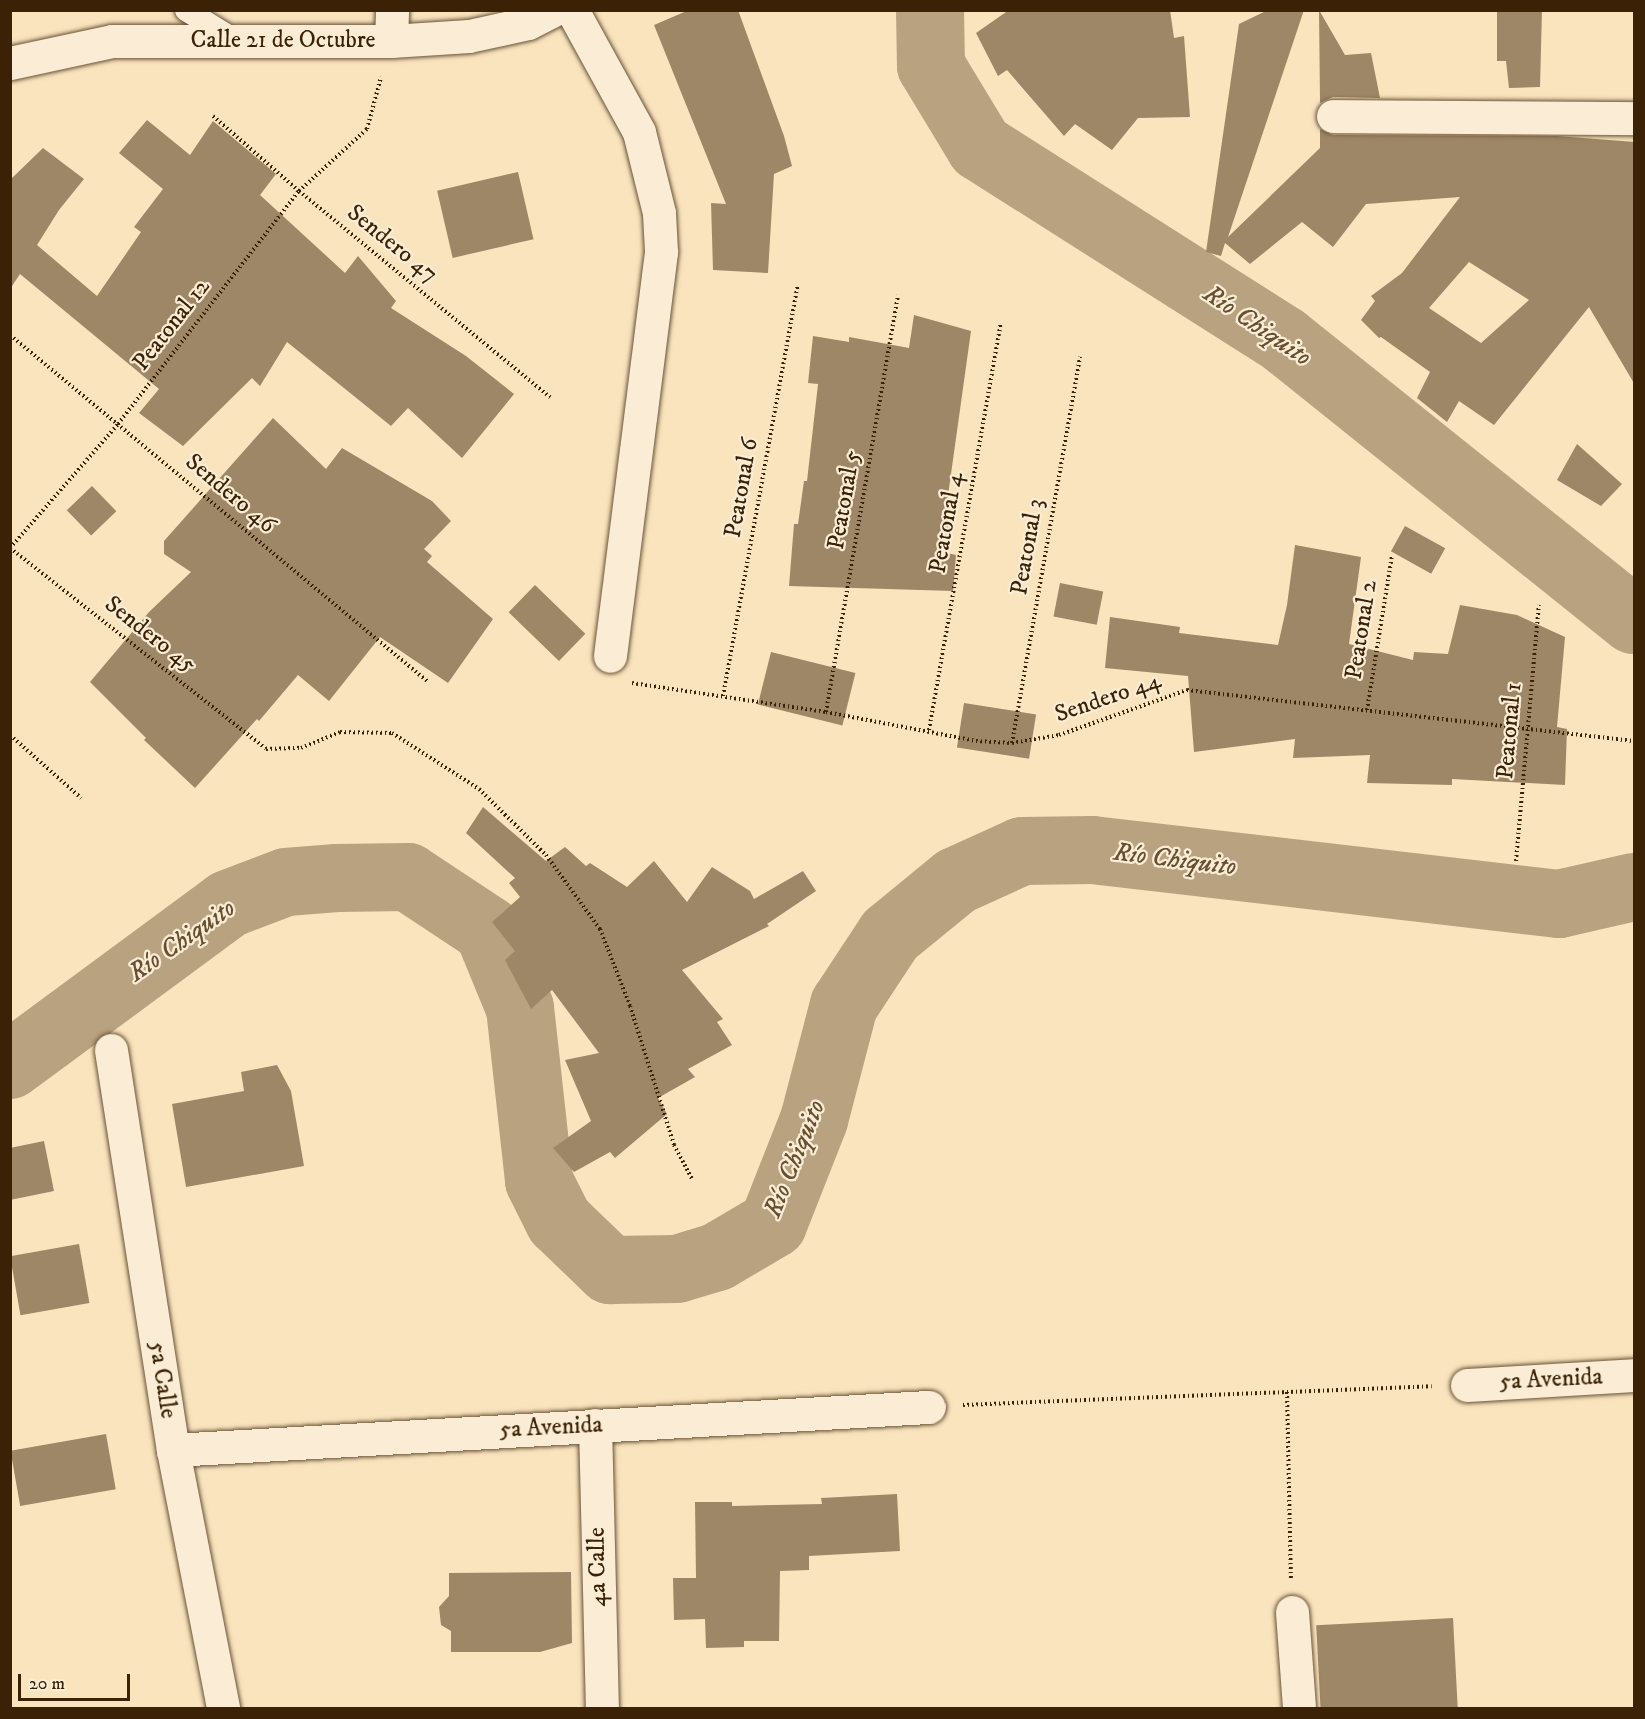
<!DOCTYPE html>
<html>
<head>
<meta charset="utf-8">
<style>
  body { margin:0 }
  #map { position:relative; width:1645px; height:1719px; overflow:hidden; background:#f9e4be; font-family:"IM FELL DW Pica",serif }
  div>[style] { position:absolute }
  .river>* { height:68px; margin:-34px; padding:0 34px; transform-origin:34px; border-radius:34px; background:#b8a280 }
  .building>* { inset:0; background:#9e8766; transform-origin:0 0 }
  .path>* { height:4px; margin-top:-2px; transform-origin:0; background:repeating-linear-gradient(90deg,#3b2207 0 1.5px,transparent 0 4.5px) }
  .roads { filter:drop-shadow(0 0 2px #6a5235) drop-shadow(0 0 2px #6a5235) }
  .lane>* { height:22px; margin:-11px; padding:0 11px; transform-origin:11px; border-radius:11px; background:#fbedd5 }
  .street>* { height:33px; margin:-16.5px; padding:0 16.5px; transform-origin:16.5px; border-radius:16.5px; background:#fbedd5 }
  .secondary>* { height:33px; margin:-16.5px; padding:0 16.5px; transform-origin:16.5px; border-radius:16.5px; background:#fbedd5 }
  span { translate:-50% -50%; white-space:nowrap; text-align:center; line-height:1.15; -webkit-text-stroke:4.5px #fbedd5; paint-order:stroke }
  .street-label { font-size:24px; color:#3b2207 }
  .water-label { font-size:26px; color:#674f31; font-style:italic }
  .frame { position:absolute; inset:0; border:12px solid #3b2207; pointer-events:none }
  .scale { position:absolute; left:18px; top:1674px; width:112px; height:27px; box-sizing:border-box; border:3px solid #3b2207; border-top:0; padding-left:8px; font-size:18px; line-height:21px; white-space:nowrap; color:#3b2207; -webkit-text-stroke:4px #fbedd5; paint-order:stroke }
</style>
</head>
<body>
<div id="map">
  <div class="river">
    <div style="left:930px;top:10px;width:56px;rotate:89deg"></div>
    <div style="left:931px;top:66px;width:95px;rotate:58.8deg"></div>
    <div style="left:980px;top:147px;width:360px;rotate:32.4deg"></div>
    <div style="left:1284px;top:340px;width:448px;rotate:38.7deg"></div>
    <div style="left:10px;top:1065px;width:271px;rotate:-36.4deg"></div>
    <div style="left:228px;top:904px;width:62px;rotate:-20.8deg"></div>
    <div style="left:286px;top:882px;width:51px;rotate:-4.5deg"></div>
    <div style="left:337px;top:878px;width:71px;rotate:-0.8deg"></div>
    <div style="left:408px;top:877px;width:96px;rotate:33.5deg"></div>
    <div style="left:488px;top:930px;width:84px;rotate:67.7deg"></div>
    <div style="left:520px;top:1008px;width:174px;rotate:83.7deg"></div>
    <div style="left:539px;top:1181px;width:45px;rotate:63.4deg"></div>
    <div style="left:559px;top:1221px;width:71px;rotate:43.9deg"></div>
    <div style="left:610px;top:1270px;width:67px;rotate:-0.9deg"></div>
    <div style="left:677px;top:1269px;width:42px;rotate:-16.7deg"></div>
    <div style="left:717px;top:1257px;width:65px;rotate:-30.5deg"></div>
    <div style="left:773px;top:1224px;width:112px;rotate:-68.5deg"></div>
    <div style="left:814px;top:1120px;width:119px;rotate:-75.4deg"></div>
    <div style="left:844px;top:1005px;width:84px;rotate:-56.7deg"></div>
    <div style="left:890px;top:935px;width:85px;rotate:-39.3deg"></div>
    <div style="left:956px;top:881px;width:72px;rotate:-24.4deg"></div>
    <div style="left:1022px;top:851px;width:70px;rotate:-0.8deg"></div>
    <div style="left:1092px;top:850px;width:470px;rotate:6.6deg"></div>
    <div style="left:1559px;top:904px;width:77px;rotate:-12.8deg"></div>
  </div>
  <div class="building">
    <div style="clip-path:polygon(689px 10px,738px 10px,784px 136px,792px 166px,774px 174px,768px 273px,713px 270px,711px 203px,726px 204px,654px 25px)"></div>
    <div style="clip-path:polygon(1009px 10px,1170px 10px,1174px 38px,1184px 36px,1190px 117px,1138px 118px,1112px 150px,1075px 124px,1064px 136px,1007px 70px,998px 76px,976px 33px)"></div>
    <div style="clip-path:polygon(evenodd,1268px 10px,1304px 10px,1228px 237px,1320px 148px,1320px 129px,1333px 135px,1557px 136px,1635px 142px,1635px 385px,1589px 307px,1494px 425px,1459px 401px,1447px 422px,1417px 398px,1430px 372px,1381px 337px,1379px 338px,1361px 320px,1375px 301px,1371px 296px,1402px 273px,1460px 197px,1366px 204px,1333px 247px,1302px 222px,1250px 264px,1225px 243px,1221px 256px,1206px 252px,1239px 24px,1268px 10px,1469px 262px,1529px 300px,1481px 343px,1429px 308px,1469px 262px)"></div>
    <div style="clip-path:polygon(1319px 10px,1345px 55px,1371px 53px,1380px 98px,1333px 97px,1320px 103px)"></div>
    <div style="clip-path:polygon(1497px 10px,1542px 10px,1540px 87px,1509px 88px,1506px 61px,1497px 61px)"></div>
    <div style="clip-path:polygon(147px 120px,190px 155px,213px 121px,276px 174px,260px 195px,345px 273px,358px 256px,396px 301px,391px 308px,466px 356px,514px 394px,462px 458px,408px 408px,391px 426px,287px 342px,260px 386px,252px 378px,183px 446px,139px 413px,159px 389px,20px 274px,10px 289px,10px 180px,43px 148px,84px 179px,59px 210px,37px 245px,97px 296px,141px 232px,134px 227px,163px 189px,119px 153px)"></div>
    <div style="left:518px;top:172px;width:69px;height:83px;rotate:77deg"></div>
    <div style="clip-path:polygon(914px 315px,971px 331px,945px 517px,949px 517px,947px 553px,956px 555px,953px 591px,789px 586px,794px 524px,798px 524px,804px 481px,807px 481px,818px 384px,808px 383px,813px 336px,849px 342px,849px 337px,909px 348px)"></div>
    <div style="clip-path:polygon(273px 418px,326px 469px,342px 448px,432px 501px,451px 521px,424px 549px,432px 556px,427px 562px,493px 619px,448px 683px,380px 637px,329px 701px,298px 675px,259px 721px,257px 719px,195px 788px,144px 740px,146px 738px,90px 682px,149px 612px,191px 572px,164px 554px,164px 541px)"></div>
    <div style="clip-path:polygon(1577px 444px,1622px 484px,1601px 506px,1557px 480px)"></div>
    <div style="left:92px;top:486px;width:35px;height:35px;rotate:46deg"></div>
    <div style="left:1405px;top:526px;width:46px;height:29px;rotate:29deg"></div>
    <div style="clip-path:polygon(1295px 545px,1361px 557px,1349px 644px,1413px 660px,1414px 652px,1448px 654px,1460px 605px,1517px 615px,1565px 637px,1557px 727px,1567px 729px,1565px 785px,1452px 779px,1452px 785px,1367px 783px,1370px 755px,1293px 758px,1295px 739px,1194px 752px,1188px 676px,1105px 668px,1110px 617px,1180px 627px,1179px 633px,1278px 645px,1287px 605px)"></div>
    <div style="left:1060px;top:583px;width:44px;height:34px;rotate:11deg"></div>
    <div style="left:535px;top:585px;width:70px;height:38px;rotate:44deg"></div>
    <div style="left:771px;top:652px;width:87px;height:54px;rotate:14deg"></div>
    <div style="left:964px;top:703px;width:73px;height:45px;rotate:9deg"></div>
    <div style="clip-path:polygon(483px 807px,546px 861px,565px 847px,586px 866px,590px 863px,627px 887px,654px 861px,687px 902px,712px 867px,750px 891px,754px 899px,803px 871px,816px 891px,767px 924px,769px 926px,682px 970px,723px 1019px,717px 1022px,732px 1045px,688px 1069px,695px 1077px,658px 1098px,667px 1114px,615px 1158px,610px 1152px,574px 1172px,553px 1148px,591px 1121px,565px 1060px,599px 1053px,552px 990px,531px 1009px,505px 960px,515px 951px,492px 922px,520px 897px,509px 883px,515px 878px,466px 833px)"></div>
    <div style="clip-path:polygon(277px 1065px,291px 1091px,304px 1166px,186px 1187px,172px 1104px,244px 1091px,241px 1072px)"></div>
    <div style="clip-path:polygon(44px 1141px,54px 1191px,10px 1200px,10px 1148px)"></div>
    <div style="left:79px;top:1244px;width:60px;height:70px;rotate:80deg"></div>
    <div style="left:106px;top:1434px;width:56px;height:97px;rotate:80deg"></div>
    <div style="clip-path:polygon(897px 1494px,900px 1551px,809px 1556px,809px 1570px,780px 1571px,779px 1641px,744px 1641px,744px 1647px,706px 1648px,705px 1619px,674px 1620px,673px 1578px,696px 1578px,695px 1502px,732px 1502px,732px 1506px,822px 1504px,821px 1498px)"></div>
    <div style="clip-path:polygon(571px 1572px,572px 1643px,540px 1652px,451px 1652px,451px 1631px,441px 1625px,439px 1607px,449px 1596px,449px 1573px)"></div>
    <div style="left:1453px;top:1618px;width:90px;height:137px;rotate:87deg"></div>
  </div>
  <div class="path">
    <div style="left:213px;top:116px;width:114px;rotate:41.1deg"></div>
    <div style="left:299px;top:191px;width:325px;rotate:39.4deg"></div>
    <div style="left:10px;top:335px;width:542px;rotate:39.68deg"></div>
    <div style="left:10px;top:548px;width:325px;rotate:38.1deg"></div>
    <div style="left:266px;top:749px;width:35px;rotate:-2deg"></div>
    <div style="left:301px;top:748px;width:42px;rotate:-22.3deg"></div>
    <div style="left:340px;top:732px;width:52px;rotate:1.1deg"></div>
    <div style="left:392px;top:733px;width:103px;rotate:32.8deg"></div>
    <div style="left:479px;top:789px;width:94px;rotate:44.6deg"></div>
    <div style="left:546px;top:855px;width:92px;rotate:53.9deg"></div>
    <div style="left:600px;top:929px;width:83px;rotate:68.7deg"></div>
    <div style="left:630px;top:1006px;width:146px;rotate:72.4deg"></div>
    <div style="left:674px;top:1145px;width:38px;rotate:62deg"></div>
    <div style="left:10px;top:548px;width:164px;rotate:-48.9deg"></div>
    <div style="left:118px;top:424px;width:295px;rotate:-52.2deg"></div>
    <div style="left:299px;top:191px;width:92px;rotate:-42.4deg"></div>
    <div style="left:367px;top:129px;width:54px;rotate:-74.9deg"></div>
    <div style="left:632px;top:683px;width:196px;rotate:8.5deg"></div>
    <div style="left:826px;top:712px;width:153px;rotate:10.9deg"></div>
    <div style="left:976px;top:741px;width:36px;rotate:3deg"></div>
    <div style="left:1012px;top:743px;width:48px;rotate:-9.7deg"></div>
    <div style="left:1059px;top:735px;width:136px;rotate:-19.4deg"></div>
    <div style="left:1187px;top:690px;width:450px;rotate:6.5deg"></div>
    <div style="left:723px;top:696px;width:416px;rotate:-79.7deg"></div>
    <div style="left:1367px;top:710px;width:157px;rotate:-80.8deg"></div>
    <div style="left:826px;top:712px;width:423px;rotate:-80.2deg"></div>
    <div style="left:929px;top:730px;width:413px;rotate:-80deg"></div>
    <div style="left:10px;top:735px;width:95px;rotate:41.6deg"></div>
    <div style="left:1012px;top:743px;width:392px;rotate:-80deg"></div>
    <div style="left:1516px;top:861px;width:257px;rotate:-84.9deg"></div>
    <div style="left:1287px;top:1392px;width:186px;rotate:88.8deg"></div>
    <div style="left:963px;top:1405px;width:469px;rotate:-2.3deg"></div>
  </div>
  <div class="roads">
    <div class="lane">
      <div style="left:186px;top:10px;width:57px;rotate:31.5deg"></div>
    </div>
    <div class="street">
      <div style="left:572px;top:10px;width:139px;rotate:61.2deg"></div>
      <div style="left:639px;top:132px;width:83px;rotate:76.1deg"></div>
      <div style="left:659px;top:213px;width:39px;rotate:87deg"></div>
      <div style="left:661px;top:252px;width:407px;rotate:97.2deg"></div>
      <div style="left:391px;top:41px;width:31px;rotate:-88deg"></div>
      <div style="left:1333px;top:116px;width:301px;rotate:0.4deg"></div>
      <div style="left:111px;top:1050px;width:405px;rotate:81.2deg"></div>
      <div style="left:173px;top:1450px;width:263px;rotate:79deg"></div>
      <div style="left:1467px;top:1385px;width:167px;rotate:-3.4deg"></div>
      <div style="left:595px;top:1425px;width:283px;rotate:88.6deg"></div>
      <div style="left:173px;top:1450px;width:757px;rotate:-3.26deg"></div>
      <div style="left:1292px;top:1612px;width:96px;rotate:85.8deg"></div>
    </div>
    <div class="secondary">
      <div style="left:10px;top:63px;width:104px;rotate:-12.2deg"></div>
      <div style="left:112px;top:41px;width:279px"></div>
      <div style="left:391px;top:41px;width:78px;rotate:-3.7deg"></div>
      <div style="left:469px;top:36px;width:60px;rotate:-12.4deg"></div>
      <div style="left:528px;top:23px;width:28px;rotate:-27deg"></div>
    </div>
  </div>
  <div class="street-label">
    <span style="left:283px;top:41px">Calle 21 de Octubre</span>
    <span style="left:392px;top:244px;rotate:39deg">Sendero 47</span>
    <span style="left:172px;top:325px;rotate:-52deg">Peatonal 12</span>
    <span style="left:742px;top:488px;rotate:-80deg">Peatonal 6</span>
    <span style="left:230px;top:494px;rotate:40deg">Sendero 46</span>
    <span style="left:845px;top:500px;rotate:-80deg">Peatonal 5</span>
    <span style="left:947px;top:523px;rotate:-80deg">Peatonal 4</span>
    <span style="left:1028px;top:547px;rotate:-80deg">Peatonal 3</span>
    <span style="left:1362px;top:630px;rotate:-81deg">Peatonal 2</span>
    <span style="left:150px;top:635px;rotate:38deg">Sendero 45</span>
    <span style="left:1108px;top:698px;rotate:-19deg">Sendero 44</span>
    <span style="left:1510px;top:731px;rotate:-85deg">Peatonal 1</span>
    <span style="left:162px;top:1380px;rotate:81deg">5a Calle</span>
    <span style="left:1551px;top:1380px;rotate:-3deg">5a Avenida</span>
    <span style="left:551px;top:1428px;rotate:-3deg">5a Avenida</span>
    <span style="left:598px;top:1567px;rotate:-91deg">4a Calle</span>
  </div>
  <div class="water-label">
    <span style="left:1257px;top:326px;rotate:34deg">Río Chiquito</span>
    <span style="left:1175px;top:860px;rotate:7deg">Río Chiquito</span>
    <span style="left:182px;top:941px;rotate:-35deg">Río Chiquito</span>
    <span style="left:795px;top:1159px;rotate:-68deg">Río Chiquito</span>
  </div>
  <div class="frame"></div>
  <div class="scale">20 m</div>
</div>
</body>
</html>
